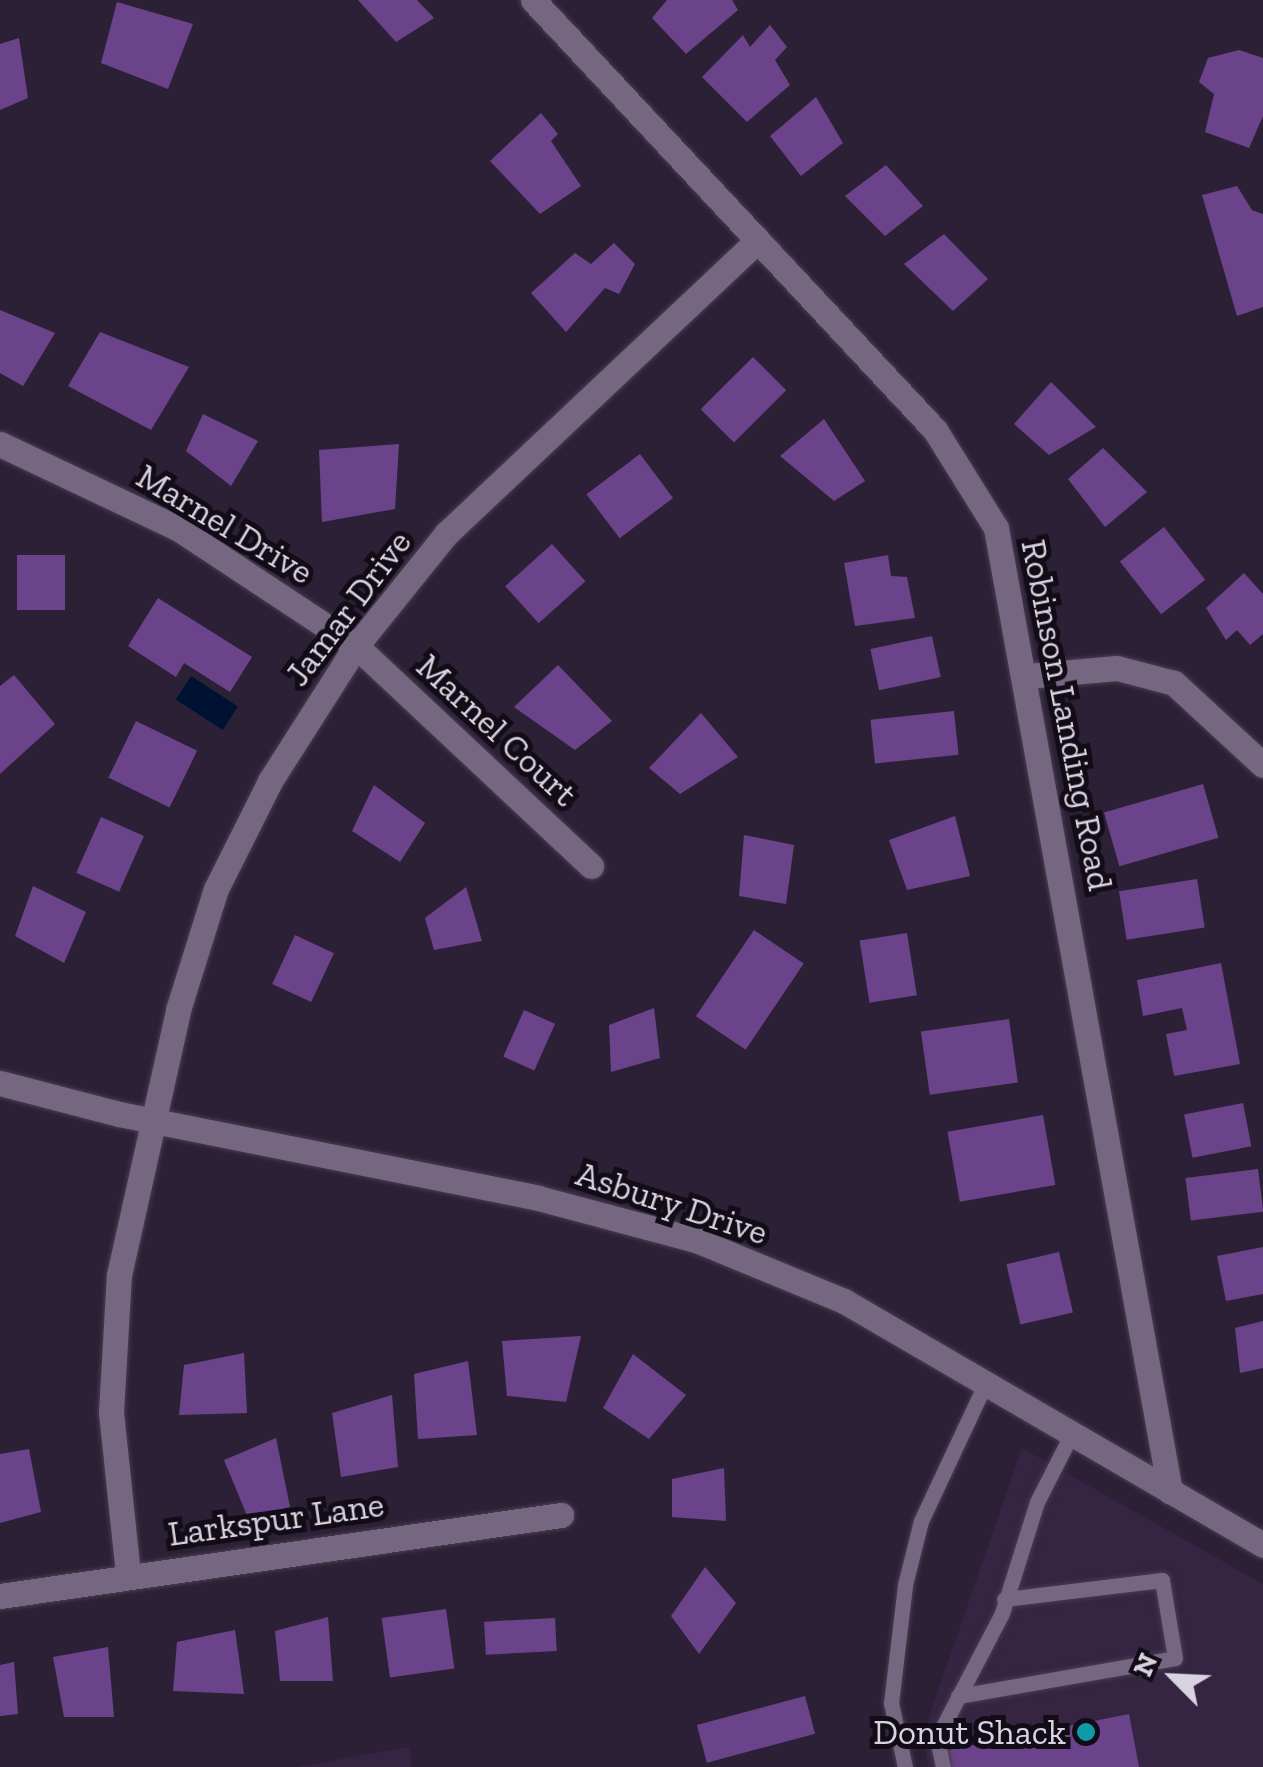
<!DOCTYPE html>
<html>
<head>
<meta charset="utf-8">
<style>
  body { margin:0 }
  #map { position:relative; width:1263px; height:1767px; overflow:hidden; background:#2c2036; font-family:"Zilla Slab",serif }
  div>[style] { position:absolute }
  .built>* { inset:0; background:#352542 }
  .water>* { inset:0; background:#001232; transform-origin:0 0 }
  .building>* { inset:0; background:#6b438a; transform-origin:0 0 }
  .roads { filter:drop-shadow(0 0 2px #473d50) drop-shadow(0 0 2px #473d50) }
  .service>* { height:15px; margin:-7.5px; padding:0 7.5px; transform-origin:7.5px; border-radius:7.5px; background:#756782 }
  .minor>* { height:25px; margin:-12.5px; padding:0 12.5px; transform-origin:12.5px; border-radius:12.5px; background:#756782 }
  .tertiary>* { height:25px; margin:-12.5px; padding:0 12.5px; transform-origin:12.5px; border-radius:12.5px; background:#756782 }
  .dots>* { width:28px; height:28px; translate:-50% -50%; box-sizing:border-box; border:5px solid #110c16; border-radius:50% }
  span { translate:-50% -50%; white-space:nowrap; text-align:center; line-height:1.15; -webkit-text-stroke:10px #110c16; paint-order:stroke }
  .street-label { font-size:35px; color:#d9d2e1 }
  .poi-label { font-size:35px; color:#d9d2e1 }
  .right { translate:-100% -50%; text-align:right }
  .north { position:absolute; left:1123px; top:1627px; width:100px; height:100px; -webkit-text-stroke:8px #110c16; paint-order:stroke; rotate:294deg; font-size:28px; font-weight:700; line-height:40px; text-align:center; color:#d9d2e1 }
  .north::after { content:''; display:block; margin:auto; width:35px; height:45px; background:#d9d2e1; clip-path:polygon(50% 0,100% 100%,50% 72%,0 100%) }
</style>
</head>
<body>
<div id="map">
  <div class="built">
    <div style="clip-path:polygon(1022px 1448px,1263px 1584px,1263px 1767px,928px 1767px,923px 1734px)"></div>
    <div style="clip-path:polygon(409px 1747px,412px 1767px,296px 1767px)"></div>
  </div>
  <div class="water">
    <div style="left:191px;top:676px;width:56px;height:28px;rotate:33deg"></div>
  </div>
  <div class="building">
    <div style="clip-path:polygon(358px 0,417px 0,434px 18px,396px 42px)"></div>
    <div style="clip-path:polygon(667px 0,732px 0,738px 10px,686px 54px,652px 18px)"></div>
    <div style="clip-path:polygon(117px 2px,193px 24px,168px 89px,101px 63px)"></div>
    <div style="clip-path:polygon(770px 25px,787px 47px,775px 60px,790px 85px,747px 122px,702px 77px,743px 35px,750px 47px)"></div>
    <div style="clip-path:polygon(19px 38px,28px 98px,0 110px,0 44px)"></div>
    <div style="clip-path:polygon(1239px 50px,1263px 58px,1263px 116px,1249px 148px,1205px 132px,1214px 94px,1199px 82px,1208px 58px)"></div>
    <div style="clip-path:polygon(816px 97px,843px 143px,801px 176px,770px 136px)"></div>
    <div style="clip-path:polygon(541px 113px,558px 134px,551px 141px,581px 186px,540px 214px,490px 161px)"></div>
    <div style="clip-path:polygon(886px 165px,923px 206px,885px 236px,845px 196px)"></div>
    <div style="clip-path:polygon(1237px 186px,1252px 210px,1263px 214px,1263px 307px,1237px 316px,1202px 195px)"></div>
    <div style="clip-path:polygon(944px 234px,988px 279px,953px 311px,904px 264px)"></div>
    <div style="clip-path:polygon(614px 243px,635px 264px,619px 294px,605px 288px,566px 332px,531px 293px,575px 253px,591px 264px)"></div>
    <div style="clip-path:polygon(0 310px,55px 333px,23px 386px,0 373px)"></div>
    <div style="clip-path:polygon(100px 332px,189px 367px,151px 430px,68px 386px)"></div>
    <div style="left:753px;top:357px;width:47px;height:74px;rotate:45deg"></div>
    <div style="clip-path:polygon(1051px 382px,1096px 427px,1049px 455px,1014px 424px)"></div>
    <div style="clip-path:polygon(203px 414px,258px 441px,231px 486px,186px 451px)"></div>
    <div style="clip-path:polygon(824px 419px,865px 481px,834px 501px,780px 456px)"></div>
    <div style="clip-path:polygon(399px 444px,395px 509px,322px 522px,319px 450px)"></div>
    <div style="clip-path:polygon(1103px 448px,1147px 492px,1105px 527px,1068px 479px)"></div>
    <div style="left:640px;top:454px;width:55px;height:67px;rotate:53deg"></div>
    <div style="left:1164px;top:527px;width:67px;height:56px;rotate:52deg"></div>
    <div style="left:552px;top:544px;width:50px;height:63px;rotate:48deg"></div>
    <div style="left:17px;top:555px;width:48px;height:55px"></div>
    <div style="clip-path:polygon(888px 555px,891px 576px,907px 577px,915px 618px,855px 626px,844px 563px)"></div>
    <div style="clip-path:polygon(1244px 573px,1263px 594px,1263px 634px,1250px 645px,1237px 630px,1226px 640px,1206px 608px)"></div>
    <div style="clip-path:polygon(158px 598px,252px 657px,230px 692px,184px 663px,176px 677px,128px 646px)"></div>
    <div style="left:932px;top:636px;width:42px;height:63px;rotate:78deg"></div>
    <div style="clip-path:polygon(558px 665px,612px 721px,575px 750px,514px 707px)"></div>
    <div style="clip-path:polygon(14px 675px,55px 724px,0 774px,0 686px)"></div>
    <div style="left:954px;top:711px;width:44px;height:84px;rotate:84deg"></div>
    <div style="clip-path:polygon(701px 713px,738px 757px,680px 794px,649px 768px)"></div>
    <div style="left:136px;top:721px;width:68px;height:63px;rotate:26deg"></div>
    <div style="left:1203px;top:784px;width:56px;height:103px;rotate:74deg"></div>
    <div style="clip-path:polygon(374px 785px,425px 823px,400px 862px,352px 831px)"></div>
    <div style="clip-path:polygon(955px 816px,970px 876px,907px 890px,889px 840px)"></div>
    <div style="left:101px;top:817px;width:47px;height:61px;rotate:24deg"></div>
    <div style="clip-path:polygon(744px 835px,794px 845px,786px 904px,739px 896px)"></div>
    <div style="left:1197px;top:879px;width:49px;height:79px;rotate:81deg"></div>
    <div style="clip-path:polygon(33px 886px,86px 912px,64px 963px,15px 936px)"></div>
    <div style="clip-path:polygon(466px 887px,482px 941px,434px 950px,425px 918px)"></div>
    <div style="left:754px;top:930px;width:60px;height:104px;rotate:34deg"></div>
    <div style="left:907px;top:933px;width:63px;height:48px;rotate:81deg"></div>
    <div style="left:295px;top:935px;width:43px;height:54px;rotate:25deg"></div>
    <div style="clip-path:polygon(1221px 963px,1240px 1064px,1174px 1076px,1166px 1034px,1187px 1030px,1182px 1008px,1143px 1016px,1137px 980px)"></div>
    <div style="clip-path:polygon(654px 1008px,660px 1058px,611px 1072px,609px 1025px)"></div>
    <div style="left:524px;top:1010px;width:34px;height:51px;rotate:24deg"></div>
    <div style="left:1009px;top:1019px;width:64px;height:89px;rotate:82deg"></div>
    <div style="left:1243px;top:1103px;width:44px;height:60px;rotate:79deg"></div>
    <div style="left:1043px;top:1115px;width:71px;height:97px;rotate:80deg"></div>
    <div style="left:1258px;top:1169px;width:43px;height:73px;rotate:83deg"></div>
    <div style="clip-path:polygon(1263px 1247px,1263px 1294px,1226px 1301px,1217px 1256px)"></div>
    <div style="left:1059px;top:1252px;width:62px;height:54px;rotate:77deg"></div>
    <div style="clip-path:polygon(1263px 1321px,1263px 1368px,1240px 1373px,1235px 1328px)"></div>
    <div style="clip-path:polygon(581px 1336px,566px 1402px,507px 1396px,502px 1341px)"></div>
    <div style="clip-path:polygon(244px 1353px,247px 1413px,179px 1415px,184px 1365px)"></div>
    <div style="clip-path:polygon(633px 1354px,686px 1395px,649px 1439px,603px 1408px)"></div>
    <div style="clip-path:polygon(468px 1361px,477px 1435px,418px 1439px,414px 1374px)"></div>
    <div style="clip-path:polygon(392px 1395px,398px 1467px,341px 1477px,332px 1413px)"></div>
    <div style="clip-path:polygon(276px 1438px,290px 1507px,248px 1518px,224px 1460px)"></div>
    <div style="clip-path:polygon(29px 1449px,41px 1512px,0 1523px,0 1454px)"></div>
    <div style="clip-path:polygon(724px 1468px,726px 1521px,672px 1517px,672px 1479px)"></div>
    <div style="clip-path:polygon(705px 1567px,736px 1603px,699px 1654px,671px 1616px)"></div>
    <div style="left:446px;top:1609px;width:60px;height:65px;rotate:82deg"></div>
    <div style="clip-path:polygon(328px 1617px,333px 1681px,280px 1681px,275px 1631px)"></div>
    <div style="left:555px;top:1618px;width:33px;height:71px;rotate:87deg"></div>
    <div style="clip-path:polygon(235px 1630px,244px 1694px,173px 1691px,177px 1642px)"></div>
    <div style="clip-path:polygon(108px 1647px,114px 1717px,64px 1717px,53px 1657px)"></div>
    <div style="clip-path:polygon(14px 1662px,18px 1714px,0 1716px,0 1665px)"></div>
    <div style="left:805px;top:1696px;width:39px;height:112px;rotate:75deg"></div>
    <div style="clip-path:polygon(1129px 1714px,1139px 1767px,951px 1767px,948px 1750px)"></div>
  </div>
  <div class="roads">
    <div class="service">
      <div style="left:958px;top:1696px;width:220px;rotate:-9.9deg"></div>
      <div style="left:1175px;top:1658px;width:79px;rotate:-99.5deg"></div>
      <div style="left:1162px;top:1580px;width:159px;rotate:173.1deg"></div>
      <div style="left:905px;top:1767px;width:66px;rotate:-102.3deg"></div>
      <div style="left:891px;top:1703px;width:119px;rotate:-83.2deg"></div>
      <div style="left:905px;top:1585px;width:66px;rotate:-76deg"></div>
      <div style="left:921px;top:1521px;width:156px;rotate:-64.9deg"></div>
      <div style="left:943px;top:1767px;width:30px;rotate:-102deg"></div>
      <div style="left:937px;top:1738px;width:141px;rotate:-62.5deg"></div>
      <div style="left:1002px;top:1613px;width:116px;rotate:-72.5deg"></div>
      <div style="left:1037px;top:1502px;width:77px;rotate:-63.1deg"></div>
    </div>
    <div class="minor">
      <div style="left:533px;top:0;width:589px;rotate:46.93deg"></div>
      <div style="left:935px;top:430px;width:115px;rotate:58.1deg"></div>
      <div style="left:996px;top:528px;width:979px;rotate:79.76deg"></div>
      <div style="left:0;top:444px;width:198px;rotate:25.4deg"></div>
      <div style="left:179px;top:529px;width:212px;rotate:33.5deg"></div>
      <div style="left:356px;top:646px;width:322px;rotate:43.1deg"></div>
      <div style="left:1027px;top:676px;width:90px;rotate:-5.1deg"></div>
      <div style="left:1117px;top:668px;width:59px;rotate:14.7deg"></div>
      <div style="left:1174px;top:683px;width:121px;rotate:42.7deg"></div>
      <div style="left:128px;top:1574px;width:163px;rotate:-96deg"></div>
      <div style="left:111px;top:1412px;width:137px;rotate:-86.7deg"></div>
      <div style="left:119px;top:1275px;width:271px;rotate:-77.4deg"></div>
      <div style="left:178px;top:1010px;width:127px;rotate:-72.6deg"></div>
      <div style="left:216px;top:889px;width:121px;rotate:-63.4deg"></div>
      <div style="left:270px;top:781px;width:160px;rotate:-57.5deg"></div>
      <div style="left:356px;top:646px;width:145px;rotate:-51.2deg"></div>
      <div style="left:447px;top:533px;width:427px;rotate:-43.3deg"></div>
      <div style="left:0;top:1596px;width:567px;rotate:-8.22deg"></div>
    </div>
    <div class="tertiary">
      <div style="left:0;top:1083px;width:123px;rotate:14.6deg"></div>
      <div style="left:119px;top:1114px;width:427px;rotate:11.3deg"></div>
      <div style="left:538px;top:1198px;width:163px;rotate:14.9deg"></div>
      <div style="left:696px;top:1240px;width:160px;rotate:22.4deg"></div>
      <div style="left:844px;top:1301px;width:485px;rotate:30.2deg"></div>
    </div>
  </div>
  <div class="dots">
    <div style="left:1086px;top:1732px;background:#0f9aa8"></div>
  </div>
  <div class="street-label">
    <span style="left:225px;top:524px;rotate:31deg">Marnel Drive</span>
    <span style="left:348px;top:608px;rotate:-53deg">Jamar Drive</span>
    <span style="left:1067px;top:715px;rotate:79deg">Robinson Landing Road</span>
    <span style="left:497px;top:730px;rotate:43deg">Marnel Court</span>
    <span style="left:672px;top:1203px;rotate:18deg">Asbury Drive</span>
    <span style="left:276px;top:1519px;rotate:-8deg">Larkspur Lane</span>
  </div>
  <div class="poi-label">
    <span class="right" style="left:1066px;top:1732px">Donut Shack</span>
  </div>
  <div class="north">N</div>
</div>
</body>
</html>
